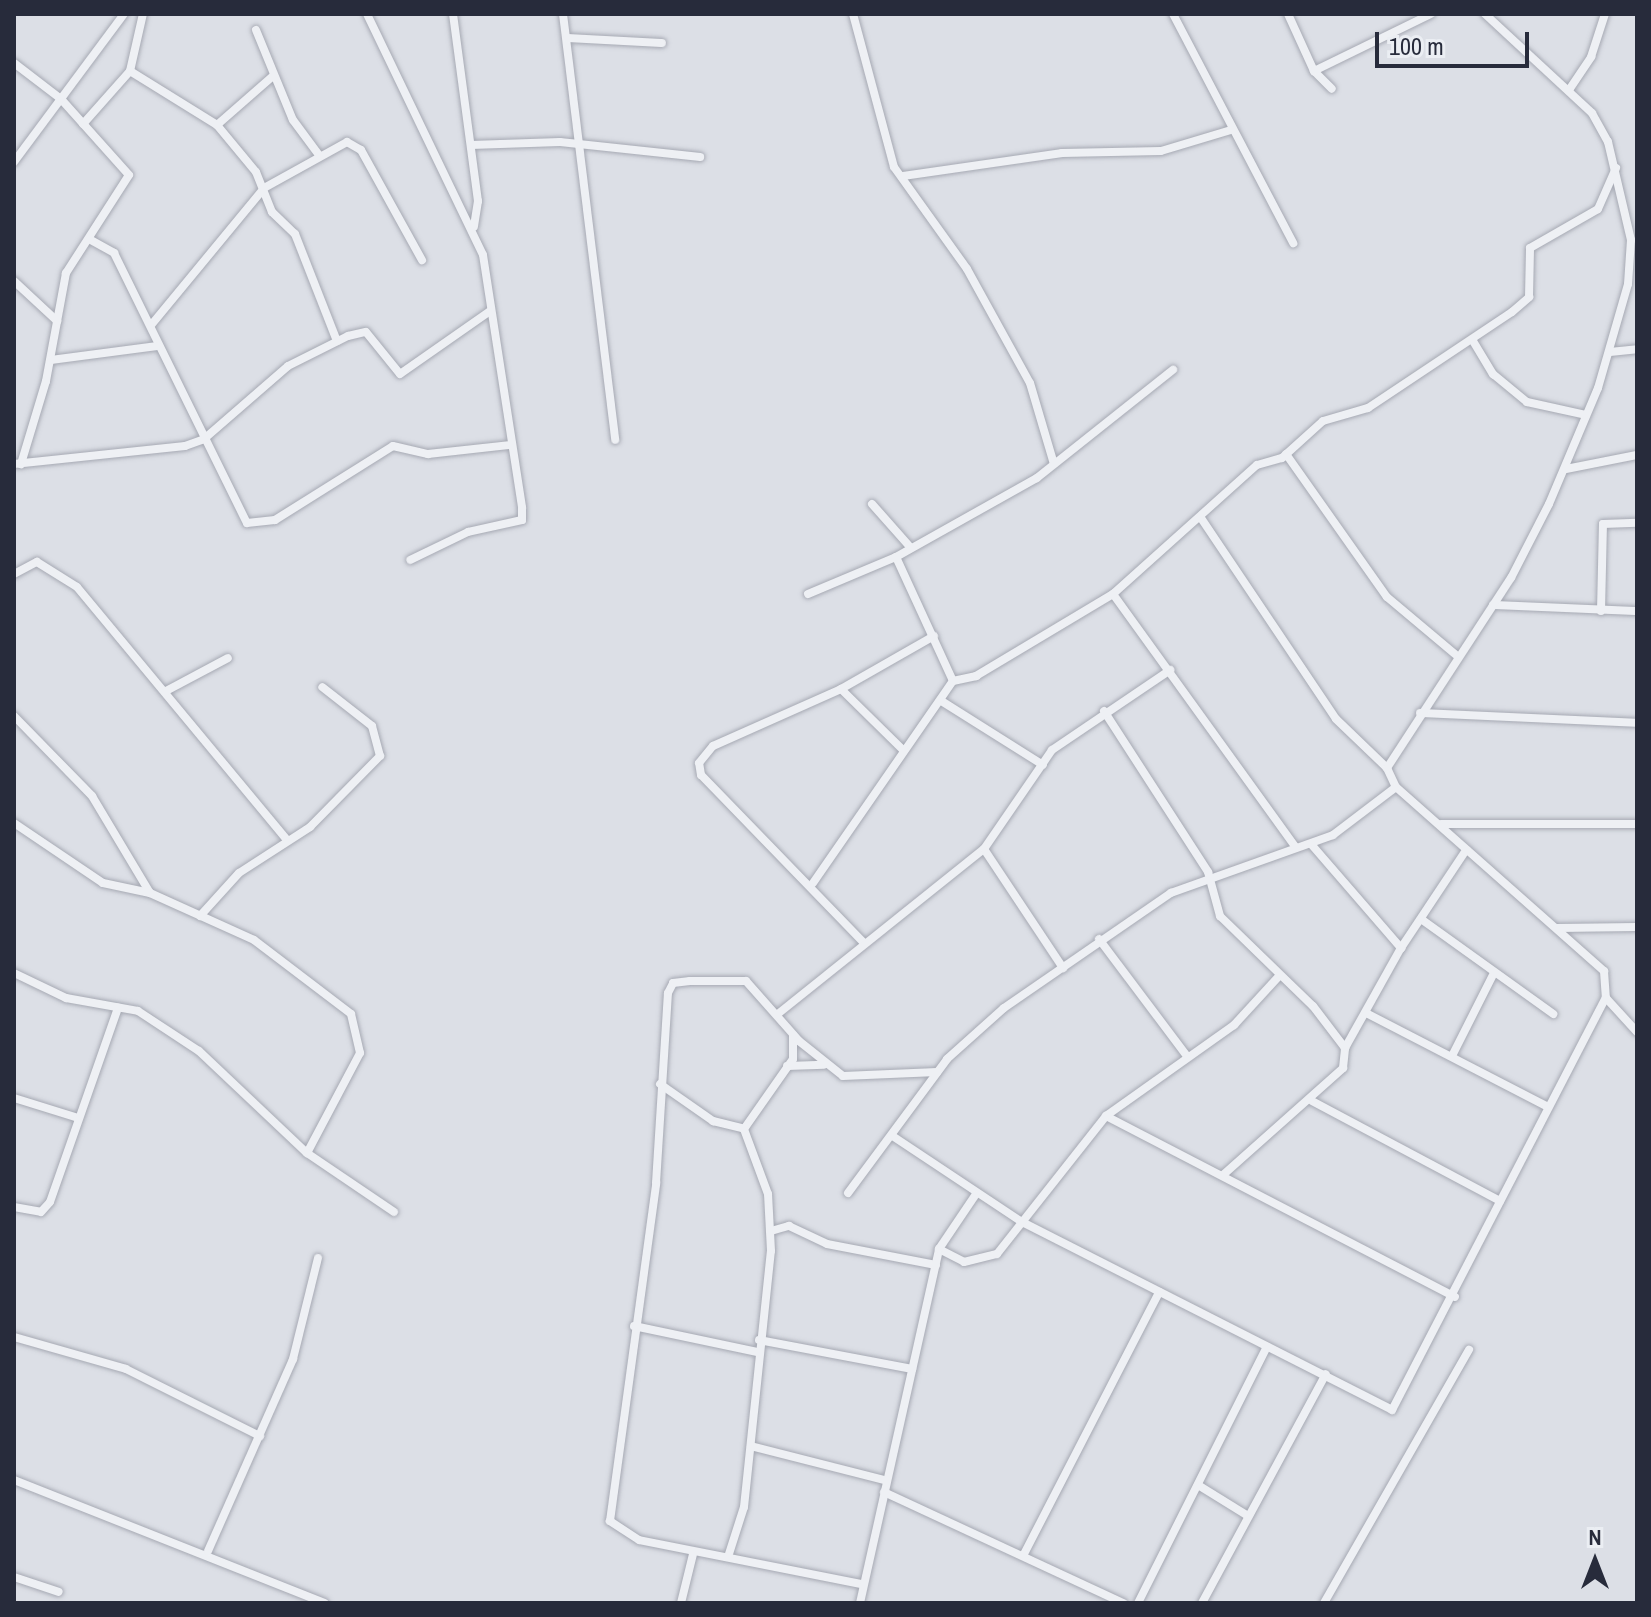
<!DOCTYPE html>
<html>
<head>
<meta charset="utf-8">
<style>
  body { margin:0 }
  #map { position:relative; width:1651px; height:1617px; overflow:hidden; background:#dcdfe6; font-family:"Archivo Narrow",sans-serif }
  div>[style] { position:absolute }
  .roads { filter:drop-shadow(0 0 2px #a6a9b3) drop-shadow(0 0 2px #a6a9b3) }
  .minor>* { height:8px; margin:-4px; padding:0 4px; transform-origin:4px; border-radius:4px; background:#eef0f4 }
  span { translate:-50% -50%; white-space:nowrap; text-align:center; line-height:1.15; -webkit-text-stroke:7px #ebeef3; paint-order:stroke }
  .frame { position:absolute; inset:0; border:16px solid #272b3b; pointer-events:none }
  .north { position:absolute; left:1555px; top:1521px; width:80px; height:80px; -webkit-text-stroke:6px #ebeef3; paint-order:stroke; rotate:0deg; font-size:22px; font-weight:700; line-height:32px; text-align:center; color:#272b3b }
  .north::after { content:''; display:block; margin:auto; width:28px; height:36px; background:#272b3b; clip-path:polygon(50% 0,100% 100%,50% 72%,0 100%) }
  .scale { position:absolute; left:1375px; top:32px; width:154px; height:36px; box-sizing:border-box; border:4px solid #272b3b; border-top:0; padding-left:10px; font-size:24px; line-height:28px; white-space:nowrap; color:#272b3b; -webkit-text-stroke:6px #ebeef3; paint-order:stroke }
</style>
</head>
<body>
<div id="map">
  <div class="roads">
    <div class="minor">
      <div style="left:367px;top:14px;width:267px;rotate:64.3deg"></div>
      <div style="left:483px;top:255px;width:256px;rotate:81.2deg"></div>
      <div style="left:522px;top:508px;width:12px;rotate:90deg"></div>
      <div style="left:522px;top:520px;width:55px;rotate:167.5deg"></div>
      <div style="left:468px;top:532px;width:64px;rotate:154.2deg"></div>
      <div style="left:453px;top:14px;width:189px;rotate:82.4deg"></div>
      <div style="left:478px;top:201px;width:26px;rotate:99deg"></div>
      <div style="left:563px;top:14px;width:429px;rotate:83deg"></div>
      <div style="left:853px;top:14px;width:158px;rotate:75deg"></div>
      <div style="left:894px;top:167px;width:125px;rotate:54.4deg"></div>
      <div style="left:967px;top:269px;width:130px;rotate:61.1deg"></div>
      <div style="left:1030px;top:383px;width:84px;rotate:73.5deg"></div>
      <div style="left:1173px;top:14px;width:259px;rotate:62.3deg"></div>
      <div style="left:1288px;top:14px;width:63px;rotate:65.5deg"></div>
      <div style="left:1314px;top:71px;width:25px;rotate:45deg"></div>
      <div style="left:256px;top:30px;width:97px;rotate:67.7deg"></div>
      <div style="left:293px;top:120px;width:44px;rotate:53.4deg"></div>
      <div style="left:567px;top:38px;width:95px;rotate:3deg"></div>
      <div style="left:14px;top:63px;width:59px;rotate:37.5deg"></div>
      <div style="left:61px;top:99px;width:102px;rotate:48.2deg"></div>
      <div style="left:129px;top:175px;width:117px;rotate:122.7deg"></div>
      <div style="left:66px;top:273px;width:110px;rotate:100.5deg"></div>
      <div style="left:46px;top:381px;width:87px;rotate:106.8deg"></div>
      <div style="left:130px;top:71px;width:58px;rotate:-77.2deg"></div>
      <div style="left:1314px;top:71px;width:130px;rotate:-26deg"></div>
      <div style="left:1569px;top:90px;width:40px;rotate:-56deg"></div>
      <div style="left:1591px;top:57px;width:45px;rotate:-72deg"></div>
      <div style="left:83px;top:124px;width:71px;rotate:-48.4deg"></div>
      <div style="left:130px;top:71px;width:102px;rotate:31.8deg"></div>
      <div style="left:217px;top:125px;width:61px;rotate:50.3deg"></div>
      <div style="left:256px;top:172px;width:43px;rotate:68.2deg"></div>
      <div style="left:272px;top:212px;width:32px;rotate:44deg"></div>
      <div style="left:295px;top:234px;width:115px;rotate:68.6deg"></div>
      <div style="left:217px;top:125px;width:74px;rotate:-41.2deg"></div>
      <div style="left:471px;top:145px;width:89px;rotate:-1.9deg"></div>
      <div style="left:560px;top:142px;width:141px;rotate:6.1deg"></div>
      <div style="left:14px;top:162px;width:184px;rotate:-53.4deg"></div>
      <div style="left:903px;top:176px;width:161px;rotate:-8.2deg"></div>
      <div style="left:1062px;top:153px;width:99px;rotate:-1.2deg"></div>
      <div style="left:1161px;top:151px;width:73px;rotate:-16.7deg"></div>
      <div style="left:89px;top:239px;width:29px;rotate:29deg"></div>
      <div style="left:114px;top:253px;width:301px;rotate:63.8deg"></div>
      <div style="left:247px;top:523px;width:28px;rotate:-6deg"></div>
      <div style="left:275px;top:520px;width:139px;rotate:-32.1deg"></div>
      <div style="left:393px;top:446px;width:36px;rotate:13deg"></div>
      <div style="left:428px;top:454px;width:81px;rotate:-6.3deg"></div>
      <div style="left:14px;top:281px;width:59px;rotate:42.9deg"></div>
      <div style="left:152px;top:324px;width:176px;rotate:-50.5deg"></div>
      <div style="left:264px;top:188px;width:95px;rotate:-29deg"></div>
      <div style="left:347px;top:142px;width:16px;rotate:30deg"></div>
      <div style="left:361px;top:150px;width:126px;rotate:61deg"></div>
      <div style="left:1473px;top:341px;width:39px;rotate:59deg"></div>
      <div style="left:1493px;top:374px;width:44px;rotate:39.5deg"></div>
      <div style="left:1527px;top:402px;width:60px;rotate:12.4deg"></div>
      <div style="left:1610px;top:352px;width:27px;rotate:-6deg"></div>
      <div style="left:51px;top:360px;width:107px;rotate:-7.5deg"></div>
      <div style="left:1286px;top:454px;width:175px;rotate:54.8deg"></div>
      <div style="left:1387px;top:597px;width:89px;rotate:40deg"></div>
      <div style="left:14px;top:464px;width:172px;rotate:-6deg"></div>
      <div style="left:185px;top:446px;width:20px;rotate:-20deg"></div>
      <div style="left:204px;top:439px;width:111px;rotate:-41deg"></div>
      <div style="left:288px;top:366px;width:67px;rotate:-26.6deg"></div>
      <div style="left:348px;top:336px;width:18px;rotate:-13deg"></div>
      <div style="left:366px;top:332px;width:54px;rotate:51deg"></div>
      <div style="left:400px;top:374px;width:110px;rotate:-35deg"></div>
      <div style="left:1566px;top:469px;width:72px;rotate:-11.2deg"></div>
      <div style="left:872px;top:504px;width:57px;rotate:48.5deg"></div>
      <div style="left:1201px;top:518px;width:242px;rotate:56.1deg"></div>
      <div style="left:1336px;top:719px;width:71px;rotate:43.9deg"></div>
      <div style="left:1387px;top:768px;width:21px;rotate:65deg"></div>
      <div style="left:1396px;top:787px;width:278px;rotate:41.5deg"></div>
      <div style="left:1604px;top:971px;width:27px;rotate:86deg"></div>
      <div style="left:1606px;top:998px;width:46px;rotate:47.6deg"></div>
      <div style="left:896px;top:557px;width:136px;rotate:65.3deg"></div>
      <div style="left:14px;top:574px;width:26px;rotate:-28deg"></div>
      <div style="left:37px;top:562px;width:47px;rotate:32deg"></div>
      <div style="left:77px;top:587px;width:329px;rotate:50.3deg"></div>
      <div style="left:808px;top:594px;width:95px;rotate:-22.8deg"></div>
      <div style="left:896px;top:557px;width:162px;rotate:-29.3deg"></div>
      <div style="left:1037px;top:478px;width:174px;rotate:-38.5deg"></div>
      <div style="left:1113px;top:594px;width:311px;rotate:54.2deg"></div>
      <div style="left:1493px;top:605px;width:144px;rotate:2.4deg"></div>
      <div style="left:1601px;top:611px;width:87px;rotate:-88.7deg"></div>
      <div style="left:1603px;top:524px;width:34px;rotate:-2deg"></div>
      <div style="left:841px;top:689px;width:87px;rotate:44.5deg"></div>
      <div style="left:166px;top:691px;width:70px;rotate:-28deg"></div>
      <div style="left:943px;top:702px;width:118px;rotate:32.2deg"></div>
      <div style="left:1104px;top:711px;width:192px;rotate:57.1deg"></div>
      <div style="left:1208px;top:872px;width:46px;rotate:74.7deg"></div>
      <div style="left:1220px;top:916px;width:129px;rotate:44.1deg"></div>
      <div style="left:1313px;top:1006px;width:53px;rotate:52.7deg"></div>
      <div style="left:1420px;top:713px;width:217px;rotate:2.6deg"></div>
      <div style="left:14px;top:716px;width:112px;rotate:45.7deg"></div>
      <div style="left:92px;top:796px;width:113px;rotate:59.1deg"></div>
      <div style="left:1387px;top:768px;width:227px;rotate:-56.9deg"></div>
      <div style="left:1511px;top:578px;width:83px;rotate:-62.8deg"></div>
      <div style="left:1549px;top:504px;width:126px;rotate:-67.1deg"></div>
      <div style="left:1598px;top:388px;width:108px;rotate:-73.9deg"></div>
      <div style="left:1628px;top:284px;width:44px;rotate:-86.1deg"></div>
      <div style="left:1631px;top:240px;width:101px;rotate:-103.2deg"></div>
      <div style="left:1608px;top:142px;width:33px;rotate:-119deg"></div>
      <div style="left:1592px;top:113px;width:146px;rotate:-137.2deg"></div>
      <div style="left:14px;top:823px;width:107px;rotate:34deg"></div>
      <div style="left:103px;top:883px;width:48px;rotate:12deg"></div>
      <div style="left:150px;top:893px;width:114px;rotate:24.3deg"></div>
      <div style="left:254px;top:940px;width:122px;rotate:37.3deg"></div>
      <div style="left:351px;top:1014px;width:40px;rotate:77deg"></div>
      <div style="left:360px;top:1053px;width:113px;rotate:117.9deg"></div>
      <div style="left:1441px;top:824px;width:196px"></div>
      <div style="left:1311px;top:844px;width:138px;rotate:49.1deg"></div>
      <div style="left:984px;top:849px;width:143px;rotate:56.4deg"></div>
      <div style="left:813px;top:883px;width:246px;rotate:-55.3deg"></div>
      <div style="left:953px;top:681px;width:24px;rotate:-12deg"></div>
      <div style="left:976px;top:676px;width:160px;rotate:-30.9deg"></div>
      <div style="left:1113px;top:594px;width:193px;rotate:-41.9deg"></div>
      <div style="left:1257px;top:465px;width:26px;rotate:-16deg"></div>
      <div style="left:1282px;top:458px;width:55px;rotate:-42.1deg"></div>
      <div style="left:1323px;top:421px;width:47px;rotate:-16.1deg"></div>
      <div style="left:1368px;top:408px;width:173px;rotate:-33.7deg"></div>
      <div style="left:1512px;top:312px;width:23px;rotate:-41deg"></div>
      <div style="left:1529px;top:297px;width:49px;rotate:-88.8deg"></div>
      <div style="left:1530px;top:248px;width:78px;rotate:-29.8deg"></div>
      <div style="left:1598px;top:209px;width:45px;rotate:-66.3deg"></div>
      <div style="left:200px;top:916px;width:58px;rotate:-47.8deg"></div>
      <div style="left:239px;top:873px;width:85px;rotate:-32.9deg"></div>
      <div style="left:310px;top:827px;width:100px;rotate:-45.4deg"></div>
      <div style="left:380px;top:756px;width:31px;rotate:-105deg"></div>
      <div style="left:372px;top:726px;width:63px;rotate:-142deg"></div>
      <div style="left:1421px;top:919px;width:163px;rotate:35.7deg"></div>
      <div style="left:1557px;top:928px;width:80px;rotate:-0.7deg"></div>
      <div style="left:1099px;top:939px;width:146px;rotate:53.1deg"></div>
      <div style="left:864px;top:943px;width:234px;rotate:-134.1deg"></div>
      <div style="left:701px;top:775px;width:12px;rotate:-99deg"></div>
      <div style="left:699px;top:763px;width:22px;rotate:-51deg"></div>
      <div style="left:713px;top:746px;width:140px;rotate:-24deg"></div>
      <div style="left:841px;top:689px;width:107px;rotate:-29.7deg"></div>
      <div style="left:14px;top:973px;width:58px;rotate:25.7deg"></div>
      <div style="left:66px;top:998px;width:73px;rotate:10.2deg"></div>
      <div style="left:138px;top:1011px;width:73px;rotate:33.3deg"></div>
      <div style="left:199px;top:1051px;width:149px;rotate:43.4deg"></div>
      <div style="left:307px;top:1153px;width:105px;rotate:34.1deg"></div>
      <div style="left:779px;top:1013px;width:263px;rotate:-38.7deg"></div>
      <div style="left:984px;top:849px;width:120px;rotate:-55.5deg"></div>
      <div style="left:1052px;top:750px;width:143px;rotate:-34.1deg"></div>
      <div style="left:1368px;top:1014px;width:203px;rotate:27.3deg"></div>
      <div style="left:1453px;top:1054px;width:91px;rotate:-63.2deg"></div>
      <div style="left:787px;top:1066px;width:37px;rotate:-2deg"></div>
      <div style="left:660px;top:1084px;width:65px;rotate:34.9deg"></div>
      <div style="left:713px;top:1121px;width:32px;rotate:14deg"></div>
      <div style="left:14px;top:1098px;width:64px;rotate:17.3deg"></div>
      <div style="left:1312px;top:1101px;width:213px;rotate:28deg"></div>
      <div style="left:1106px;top:1116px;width:393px;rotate:27.4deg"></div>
      <div style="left:894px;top:1137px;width:154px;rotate:33.6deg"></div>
      <div style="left:1022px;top:1222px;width:415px;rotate:26.9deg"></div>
      <div style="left:1392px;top:1410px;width:464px;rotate:-62.6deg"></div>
      <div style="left:1223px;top:1175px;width:161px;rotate:-41.7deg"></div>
      <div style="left:1343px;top:1068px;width:20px;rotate:-84deg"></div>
      <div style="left:1345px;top:1048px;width:115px;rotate:-60.8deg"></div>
      <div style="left:1401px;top:948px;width:118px;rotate:-56.4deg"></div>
      <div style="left:848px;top:1193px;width:167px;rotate:-53.5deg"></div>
      <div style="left:947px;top:1059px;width:76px;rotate:-41.8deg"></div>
      <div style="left:1004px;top:1008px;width:203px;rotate:-34.6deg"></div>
      <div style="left:1171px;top:893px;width:172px;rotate:-19.7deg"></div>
      <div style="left:1333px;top:835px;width:79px;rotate:-37.3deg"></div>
      <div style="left:14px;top:1207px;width:27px;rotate:10deg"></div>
      <div style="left:41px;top:1212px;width:13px;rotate:-48deg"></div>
      <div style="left:50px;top:1202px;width:206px;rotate:-70.7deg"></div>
      <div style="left:771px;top:1231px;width:19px;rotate:-16deg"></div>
      <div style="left:789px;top:1226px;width:42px;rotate:25.3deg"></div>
      <div style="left:827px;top:1244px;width:111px;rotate:10.9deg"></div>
      <div style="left:939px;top:1249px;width:28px;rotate:27deg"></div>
      <div style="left:964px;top:1262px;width:34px;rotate:-14deg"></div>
      <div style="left:997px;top:1254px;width:176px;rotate:-51.7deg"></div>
      <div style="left:1106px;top:1116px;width:157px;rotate:-35.4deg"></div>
      <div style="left:1234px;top:1025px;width:67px;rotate:-47.4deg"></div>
      <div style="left:634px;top:1326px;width:126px;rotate:11.9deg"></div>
      <div style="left:14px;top:1337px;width:116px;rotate:15.9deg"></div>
      <div style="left:126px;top:1369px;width:150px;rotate:26.6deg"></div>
      <div style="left:759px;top:1340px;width:156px;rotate:10.7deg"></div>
      <div style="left:751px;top:1446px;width:137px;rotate:14.3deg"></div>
      <div style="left:14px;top:1480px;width:334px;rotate:21.6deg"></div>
      <div style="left:1198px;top:1485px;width:59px;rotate:31.8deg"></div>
      <div style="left:884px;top:1492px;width:264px;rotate:24.9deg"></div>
      <div style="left:208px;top:1551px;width:210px;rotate:-66.1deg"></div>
      <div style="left:293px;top:1359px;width:104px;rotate:-76.1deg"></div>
      <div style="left:1024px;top:1554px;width:295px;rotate:-62.7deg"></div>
      <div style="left:728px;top:1557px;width:52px;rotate:-72.3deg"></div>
      <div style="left:744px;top:1507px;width:257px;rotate:-84deg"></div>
      <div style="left:771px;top:1251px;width:57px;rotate:-93deg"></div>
      <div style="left:768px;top:1194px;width:69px;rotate:-110.3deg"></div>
      <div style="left:744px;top:1129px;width:85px;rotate:-55deg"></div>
      <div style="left:793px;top:1059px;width:24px;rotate:-90deg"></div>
      <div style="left:14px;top:1577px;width:47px;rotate:18.4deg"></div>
      <div style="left:861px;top:1584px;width:226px;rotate:-168.8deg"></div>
      <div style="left:639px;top:1540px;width:35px;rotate:-147deg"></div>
      <div style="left:610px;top:1521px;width:341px;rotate:-82.2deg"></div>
      <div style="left:656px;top:1183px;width:190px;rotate:-86.4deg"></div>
      <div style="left:668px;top:993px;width:11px;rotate:-63deg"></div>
      <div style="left:673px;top:983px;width:17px;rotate:-7deg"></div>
      <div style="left:690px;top:981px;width:56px"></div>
      <div style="left:746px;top:981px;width:80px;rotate:48.5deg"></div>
      <div style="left:799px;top:1041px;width:56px;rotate:38.5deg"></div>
      <div style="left:843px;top:1076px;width:94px;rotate:-2.4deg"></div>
      <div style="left:681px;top:1603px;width:50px;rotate:-76.2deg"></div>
      <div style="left:860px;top:1603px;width:363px;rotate:-77.4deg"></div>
      <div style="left:939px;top:1249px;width:66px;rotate:-56.1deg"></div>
      <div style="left:1138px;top:1603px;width:287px;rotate:-63.3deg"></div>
      <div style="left:1202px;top:1603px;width:260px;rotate:-61.6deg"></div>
      <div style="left:1324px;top:1603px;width:292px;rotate:-60.2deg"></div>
    </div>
  </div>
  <div class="frame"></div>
  <div class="north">N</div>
  <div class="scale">100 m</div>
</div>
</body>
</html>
